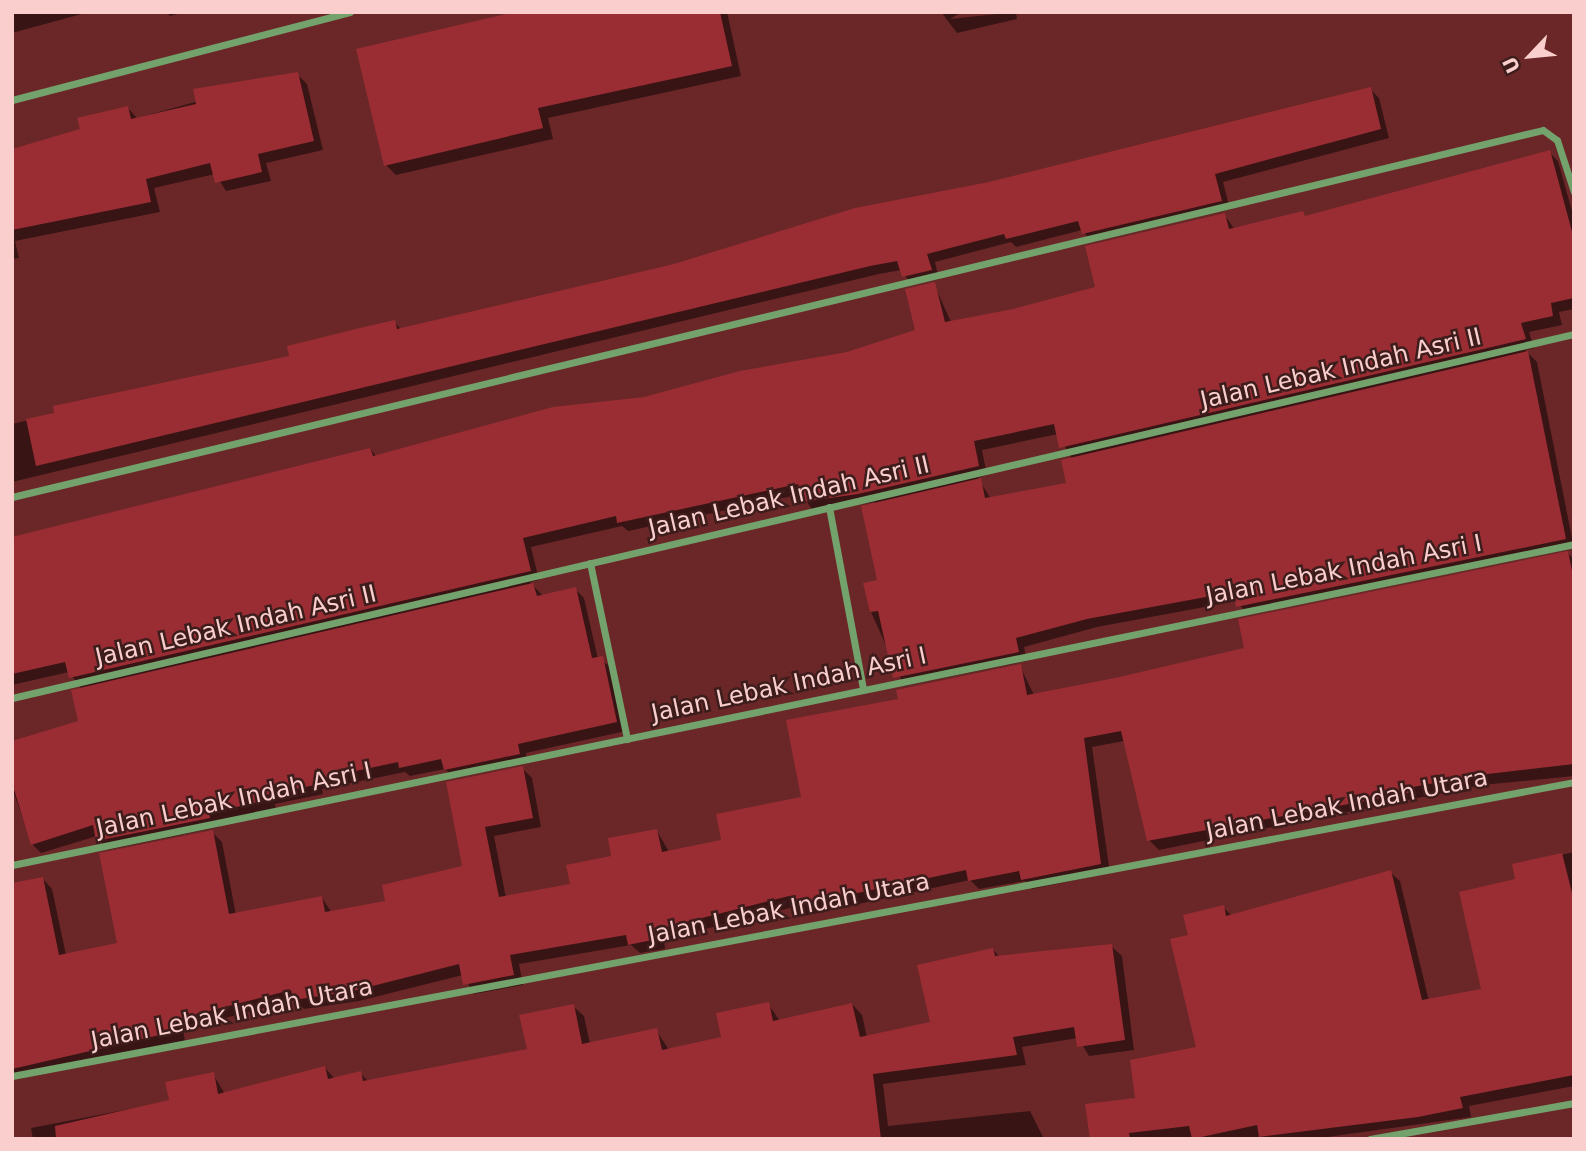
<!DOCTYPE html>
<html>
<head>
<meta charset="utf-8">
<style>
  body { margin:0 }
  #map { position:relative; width:1586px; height:1151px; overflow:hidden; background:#6b2728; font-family:"DejaVu Sans",sans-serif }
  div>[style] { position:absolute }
  .shadow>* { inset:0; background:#0007 }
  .building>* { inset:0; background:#9a2d33 }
  .minor>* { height:7px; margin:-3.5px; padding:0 3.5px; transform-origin:3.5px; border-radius:3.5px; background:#73a26d }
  span { translate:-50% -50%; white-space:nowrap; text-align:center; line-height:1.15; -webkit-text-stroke:5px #3c1d1c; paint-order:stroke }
  .street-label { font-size:24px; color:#f9cecc }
  .frame { position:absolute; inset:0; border:14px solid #f9cecc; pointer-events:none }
  .north { position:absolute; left:1495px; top:21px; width:70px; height:70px; -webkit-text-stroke:5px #3c1d1c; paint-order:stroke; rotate:244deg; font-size:19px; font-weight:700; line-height:28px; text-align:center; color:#f9cecc }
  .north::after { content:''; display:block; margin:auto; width:24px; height:32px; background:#f9cecc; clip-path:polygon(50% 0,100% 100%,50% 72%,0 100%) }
</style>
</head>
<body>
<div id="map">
  <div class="shadow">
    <div style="clip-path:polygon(12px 12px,89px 12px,12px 33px)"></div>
    <div style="clip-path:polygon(166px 12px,185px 12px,170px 16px)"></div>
    <div style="clip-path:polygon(531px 12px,727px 12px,741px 76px,548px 118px,553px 139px,396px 175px,386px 165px)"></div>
    <div style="clip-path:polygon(941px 12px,962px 12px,950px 19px,1016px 12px,1017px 19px,957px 33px)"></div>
    <div style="clip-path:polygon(297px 74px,307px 84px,323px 150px,266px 163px,271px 181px,226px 191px,215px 174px,154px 188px,160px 212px,15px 241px,19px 258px,12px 259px,12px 149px,82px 131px,128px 108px,137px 118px)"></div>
    <div style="clip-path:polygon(1370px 89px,1379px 98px,1389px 138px,1223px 182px,1230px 209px,1092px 242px,1082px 230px,1016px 247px,1011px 242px,935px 262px,939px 279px,912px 285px,901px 270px,879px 274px,12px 482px,12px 424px,291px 358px,394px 322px,402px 330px,675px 266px)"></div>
    <div style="clip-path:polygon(evenodd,1549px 152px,1558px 161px,1574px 218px,1574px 309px,1559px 312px,1562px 325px,1529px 332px,1534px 348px,1525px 350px,1537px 362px,1574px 548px,1247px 615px,1237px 601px,1097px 627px,1024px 647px,1027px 661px,904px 686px,871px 612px,879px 581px,875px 502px,813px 511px,802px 494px,628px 531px,622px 526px,531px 547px,539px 580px,530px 582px,543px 596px,575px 589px,584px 598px,598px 659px,612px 667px,626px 731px,526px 753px,528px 763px,454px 778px,445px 769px,410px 776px,405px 772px,322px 789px,323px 794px,275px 804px,276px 809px,218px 822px,219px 827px,107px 850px,97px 836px,41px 853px,32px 844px,12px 788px,12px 738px,14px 742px,80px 722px,82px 690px,69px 672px,12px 685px,12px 540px,370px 449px,377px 457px,847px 354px,917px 331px,934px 284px,951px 322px,1013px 310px,1097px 288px,1224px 214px,1235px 230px,1307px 217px,1549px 152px,1058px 434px,1072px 459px,1068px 484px,991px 499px,978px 478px,987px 475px,982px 450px,1058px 434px)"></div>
    <div style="clip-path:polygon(1568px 553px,1574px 560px,1574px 776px,1482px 785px,1159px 850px,1149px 840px,1124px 741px,1092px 747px,1110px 873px,1032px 889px,1025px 881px,979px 889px,970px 880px,803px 916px,794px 907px,664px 939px,665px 949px,640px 953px,631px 945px,519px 964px,523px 985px,474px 994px,463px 975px,359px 1001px,304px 1009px,295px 1000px,183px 1029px,185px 1041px,12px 1079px,12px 885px,43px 879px,52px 889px,66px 955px,119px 945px,212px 832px,222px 842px,236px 915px,322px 898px,332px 913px,387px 902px,464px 867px,448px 783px,522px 768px,532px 778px,541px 827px,494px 836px,506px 898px,572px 885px,657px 831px,669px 852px,724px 842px,803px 799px,900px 700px,1020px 666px,1034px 695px,1116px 679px,1246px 650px)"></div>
    <div style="clip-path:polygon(1574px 852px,1574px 1086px,1469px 1106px,1471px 1117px,1313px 1139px,1092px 1139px,1198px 1048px,1190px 936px,1223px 907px,1232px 916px,1390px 872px,1400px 881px,1429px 1001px,1484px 991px,1517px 880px,1514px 866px)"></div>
    <div style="clip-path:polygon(1111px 946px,1122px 956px,1134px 1050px,1089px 1056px,1078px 1038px,1022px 1047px,1026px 1065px,883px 1084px,888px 1126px,1030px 1111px,1044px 1139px,33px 1139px,31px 1128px,171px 1101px,213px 1074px,225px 1094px,325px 1068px,335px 1079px,360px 1073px,369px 1082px,529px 1051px,573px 1006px,584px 1016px,590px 1044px,656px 1030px,669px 1050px,723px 1038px,768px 1004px,780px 1021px,852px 1004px,862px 1015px,867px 1037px,932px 1023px,993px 950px,1000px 957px)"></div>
  </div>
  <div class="building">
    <div style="clip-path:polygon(514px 12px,720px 12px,732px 66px,538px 108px,543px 128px,384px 166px,356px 49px)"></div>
    <div style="clip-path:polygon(298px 72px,314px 141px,258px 154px,262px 172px,215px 183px,210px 163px,146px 179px,151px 202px,12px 230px,12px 149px,80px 129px,77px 118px,128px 106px,131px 119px,196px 104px,193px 89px)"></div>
    <div style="clip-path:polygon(1371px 87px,1381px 129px,1215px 174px,1222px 201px,1082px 234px,1078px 221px,1006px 239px,1004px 234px,927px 254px,932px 270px,902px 277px,897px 261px,870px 266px,36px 466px,26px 419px,54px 413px,53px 406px,289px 356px,287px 346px,364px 327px,395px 320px,397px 329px,674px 264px,855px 208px,989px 182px)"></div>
    <div style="clip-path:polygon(1550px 150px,1574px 239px,1574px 298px,1551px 303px,1553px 316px,1521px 323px,1526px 339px,1059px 448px,1054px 424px,974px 441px,979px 466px,858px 494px,802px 502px,798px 484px,617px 523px,616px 516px,523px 538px,531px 571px,69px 678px,65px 662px,12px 674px,12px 537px,370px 448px,373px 456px,553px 407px,644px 397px,740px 371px,847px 352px,915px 330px,905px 289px,935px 282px,945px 322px,1013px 309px,1095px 287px,1085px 246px,1225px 213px,1229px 229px,1303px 211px,1305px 216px)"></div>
    <div style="clip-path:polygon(1528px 351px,1566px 539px,1236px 607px,1233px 592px,1087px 619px,1016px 638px,1019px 652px,893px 678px,878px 611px,870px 612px,863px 583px,877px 580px,861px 506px,981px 478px,985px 498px,1066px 483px,1061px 460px)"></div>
    <div style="clip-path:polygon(1568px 551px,1574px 580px,1574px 764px,1471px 776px,1413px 787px,1414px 792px,1147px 841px,1121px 731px,1084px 738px,1101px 864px,1021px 880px,1019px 871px,968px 881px,966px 870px,792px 907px,789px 896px,655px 930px,657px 939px,628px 945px,626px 935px,510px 955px,514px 975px,463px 985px,459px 964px,349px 992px,293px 1000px,291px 990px,174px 1020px,177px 1031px,12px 1069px,12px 883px,43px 877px,59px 955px,117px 943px,99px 853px,213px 830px,229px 914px,322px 896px,325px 912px,385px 901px,382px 885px,462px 866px,446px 782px,523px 766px,533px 818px,485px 827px,499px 897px,570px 884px,566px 865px,611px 856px,608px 838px,657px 829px,662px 852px,721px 840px,716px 814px,801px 797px,786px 720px,898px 699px,896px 690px,1021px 664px,1027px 695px,1115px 678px,1244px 648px,1238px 619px)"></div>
    <div style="clip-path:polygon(533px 583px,537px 596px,576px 587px,592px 658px,603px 656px,617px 722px,518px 744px,520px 754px,444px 770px,441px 759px,399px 768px,398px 762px,314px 780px,315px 785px,266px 795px,268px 800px,209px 813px,210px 818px,96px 841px,93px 825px,31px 845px,12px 783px,12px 741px,78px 721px,71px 690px)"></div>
    <div style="clip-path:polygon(1562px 853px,1574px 901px,1574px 1075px,1460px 1097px,1463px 1108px,1418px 1117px,1259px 1137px,1257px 1125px,1192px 1139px,1189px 1126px,1129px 1133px,1130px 1139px,1090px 1139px,1085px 1104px,1135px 1098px,1130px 1060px,1196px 1047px,1170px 939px,1188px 935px,1183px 915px,1224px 905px,1226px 916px,1391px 870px,1422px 1000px,1481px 989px,1459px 892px,1515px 879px,1512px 864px)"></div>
    <div style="clip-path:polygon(1112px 944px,1125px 1040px,1077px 1047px,1074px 1027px,1013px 1037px,1017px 1055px,873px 1074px,881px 1139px,56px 1139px,55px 1126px,169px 1100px,165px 1082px,214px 1072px,218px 1094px,325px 1066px,328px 1079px,361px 1071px,363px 1081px,527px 1049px,519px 1015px,574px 1004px,582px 1044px,657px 1028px,662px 1050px,721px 1037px,716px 1013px,769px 1002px,773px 1021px,852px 1003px,860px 1037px,930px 1022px,917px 965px,993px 948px,995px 956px)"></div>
  </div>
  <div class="minor">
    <div style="left:12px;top:100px;width:349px;rotate:-14.6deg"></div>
    <div style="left:12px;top:497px;width:1574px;rotate:-13.48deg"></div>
    <div style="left:1543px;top:130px;width:17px;rotate:36deg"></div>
    <div style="left:1557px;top:140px;width:55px;rotate:71.9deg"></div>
    <div style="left:829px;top:507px;width:184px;rotate:79.4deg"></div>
    <div style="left:590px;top:563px;width:180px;rotate:78.1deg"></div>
    <div style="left:12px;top:698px;width:1604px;rotate:-13.12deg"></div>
    <div style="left:12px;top:865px;width:1595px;rotate:-11.61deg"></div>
    <div style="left:12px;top:1076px;width:1589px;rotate:-10.66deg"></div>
    <div style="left:1370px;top:1139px;width:207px;rotate:-10deg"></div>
  </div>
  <div class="street-label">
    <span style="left:1341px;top:369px;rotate:-13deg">Jalan Lebak Indah Asri II</span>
    <span style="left:789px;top:497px;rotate:-13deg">Jalan Lebak Indah Asri II</span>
    <span style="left:1344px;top:570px;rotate:-11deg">Jalan Lebak Indah Asri I</span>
    <span style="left:236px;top:626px;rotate:-13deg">Jalan Lebak Indah Asri II</span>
    <span style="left:789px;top:685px;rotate:-12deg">Jalan Lebak Indah Asri I</span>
    <span style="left:234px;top:800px;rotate:-12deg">Jalan Lebak Indah Asri I</span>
    <span style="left:1347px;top:805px;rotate:-11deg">Jalan Lebak Indah Utara</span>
    <span style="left:789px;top:909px;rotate:-11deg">Jalan Lebak Indah Utara</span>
    <span style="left:232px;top:1014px;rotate:-11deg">Jalan Lebak Indah Utara</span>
  </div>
  <div class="frame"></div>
  <div class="north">U</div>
</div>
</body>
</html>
